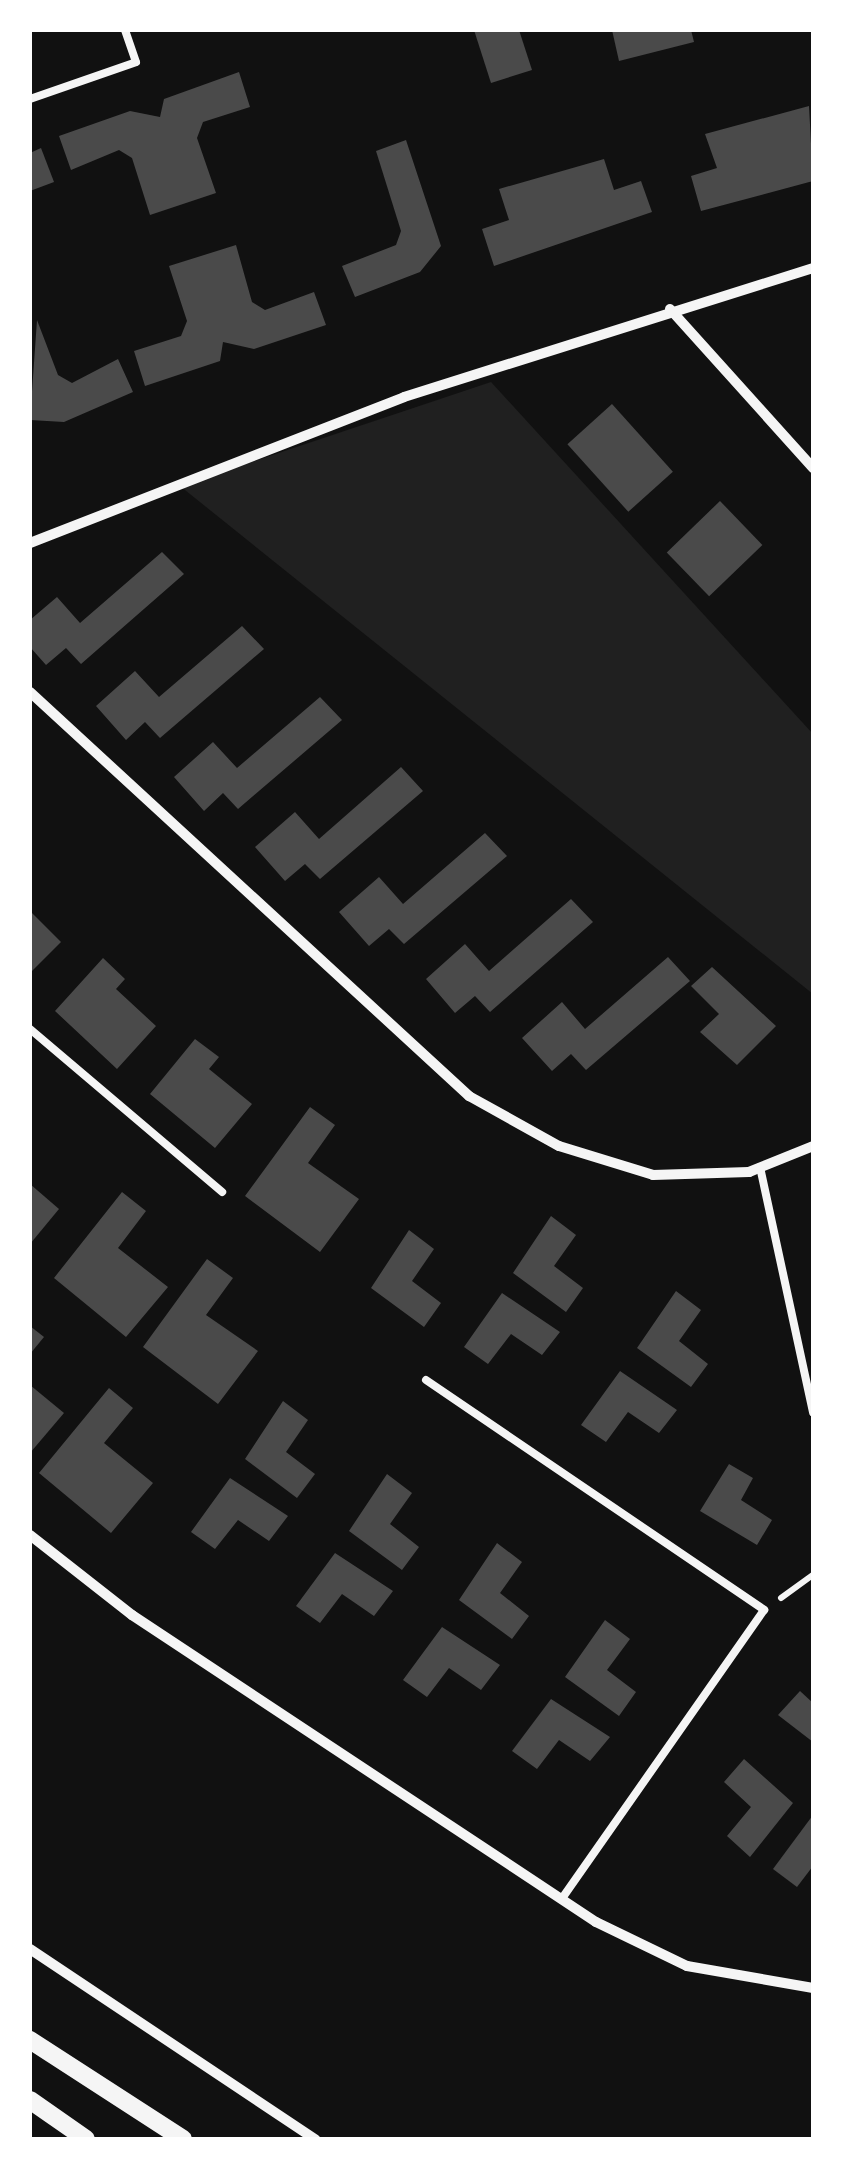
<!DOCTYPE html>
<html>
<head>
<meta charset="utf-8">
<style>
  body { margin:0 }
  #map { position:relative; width:843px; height:2169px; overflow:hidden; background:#111; font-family:"Noto Serif",serif }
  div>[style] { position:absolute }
  .green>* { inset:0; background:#202020 }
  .building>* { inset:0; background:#4a4a4a; transform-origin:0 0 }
  .path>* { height:6px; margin:-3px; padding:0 3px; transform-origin:3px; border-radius:3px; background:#f5f5f5 }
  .service>* { height:8px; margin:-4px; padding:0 4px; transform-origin:4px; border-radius:4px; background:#f5f5f5 }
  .minor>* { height:10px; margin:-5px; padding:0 5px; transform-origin:5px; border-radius:5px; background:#f5f5f5 }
  .tertiary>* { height:18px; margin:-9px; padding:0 9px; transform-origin:9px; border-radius:9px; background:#f5f5f5 }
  span { translate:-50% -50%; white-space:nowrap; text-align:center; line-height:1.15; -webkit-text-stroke:10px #fff; paint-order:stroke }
  .frame { position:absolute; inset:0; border:32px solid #fff; pointer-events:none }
</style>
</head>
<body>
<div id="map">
  <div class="green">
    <div style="clip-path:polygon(491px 382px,813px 734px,813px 994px,180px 486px)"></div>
  </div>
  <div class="building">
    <div style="clip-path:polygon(474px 30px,519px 30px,532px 70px,491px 83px)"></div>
    <div style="clip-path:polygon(612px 30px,691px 30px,694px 42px,619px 61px)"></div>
    <div style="clip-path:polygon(239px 72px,250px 107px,203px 122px,197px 138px,216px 193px,150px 215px,132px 158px,119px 150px,71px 170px,59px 136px,130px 111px,160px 117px,164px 99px)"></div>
    <div style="clip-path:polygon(809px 106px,813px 181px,701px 211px,691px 176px,717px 168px,705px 134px)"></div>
    <div style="clip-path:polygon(406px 140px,441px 246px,420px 272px,355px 297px,342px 266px,396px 245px,401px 231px,376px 151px)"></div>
    <div style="clip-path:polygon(41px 148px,54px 182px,30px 191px,30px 153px)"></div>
    <div style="clip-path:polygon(604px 159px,614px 190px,641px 181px,652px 212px,494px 266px,482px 229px,509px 220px,499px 189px)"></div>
    <div style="clip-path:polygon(236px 245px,252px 302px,265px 310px,314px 292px,326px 325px,254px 349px,223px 342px,220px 361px,145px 386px,134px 351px,181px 336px,187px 321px,169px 266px)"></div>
    <div style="clip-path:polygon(37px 320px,58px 375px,72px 383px,118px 359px,133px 392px,64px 422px,30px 420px)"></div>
    <div style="left:612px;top:404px;width:91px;height:60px;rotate:48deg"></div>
    <div style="left:720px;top:501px;width:61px;height:74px;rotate:46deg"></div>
    <div style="clip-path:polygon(162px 552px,184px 574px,81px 664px,66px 648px,46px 665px,30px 647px,30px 620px,57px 597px,80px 623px)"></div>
    <div style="clip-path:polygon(242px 626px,264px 649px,160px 738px,145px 722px,126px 740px,96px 706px,135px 671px,159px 697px)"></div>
    <div style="clip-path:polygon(320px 697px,342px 720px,238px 809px,223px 793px,204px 811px,174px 777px,213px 742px,237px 768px)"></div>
    <div style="clip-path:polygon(401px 767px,423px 791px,320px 879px,305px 864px,285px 881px,255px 847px,295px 812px,319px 839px)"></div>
    <div style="clip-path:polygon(485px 833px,507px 856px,404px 944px,389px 929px,369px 946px,339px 912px,379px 877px,403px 904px)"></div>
    <div style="clip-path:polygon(571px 899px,593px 922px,490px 1012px,475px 996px,455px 1013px,426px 979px,465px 944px,489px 971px)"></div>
    <div style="clip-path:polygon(30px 911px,61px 942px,30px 973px)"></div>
    <div style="clip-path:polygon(668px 957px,690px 981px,586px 1070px,571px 1054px,552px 1071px,522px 1038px,562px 1002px,585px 1029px)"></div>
    <div style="clip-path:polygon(103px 958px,125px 979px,116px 989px,156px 1026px,117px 1069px,55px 1011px)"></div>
    <div style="clip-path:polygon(712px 967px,776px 1026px,737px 1065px,700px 1032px,719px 1014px,691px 986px)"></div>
    <div style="clip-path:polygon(195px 1039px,219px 1057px,209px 1069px,252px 1104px,215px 1148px,150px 1094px)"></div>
    <div style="clip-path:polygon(310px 1107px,335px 1125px,308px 1163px,359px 1199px,320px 1252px,245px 1196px)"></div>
    <div style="clip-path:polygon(30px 1184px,59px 1209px,30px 1244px)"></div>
    <div style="clip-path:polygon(122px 1192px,146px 1211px,118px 1248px,168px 1287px,126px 1337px,54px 1278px)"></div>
    <div style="clip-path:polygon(551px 1216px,576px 1235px,554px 1266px,583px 1288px,566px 1312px,513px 1273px)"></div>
    <div style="clip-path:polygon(409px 1230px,434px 1249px,412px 1281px,441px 1303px,424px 1327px,371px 1288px)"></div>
    <div style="clip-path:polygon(207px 1259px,233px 1278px,206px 1315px,258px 1351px,218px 1404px,143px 1347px)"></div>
    <div style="clip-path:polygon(676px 1291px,701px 1310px,679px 1341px,708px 1364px,691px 1387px,637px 1348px)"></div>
    <div style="clip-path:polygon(502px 1293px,560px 1332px,542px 1355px,511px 1334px,488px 1364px,464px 1347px)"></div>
    <div style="clip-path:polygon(30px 1326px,44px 1337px,30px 1354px)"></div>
    <div style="clip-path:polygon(620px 1371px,677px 1410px,659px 1433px,628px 1412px,606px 1442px,581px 1425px)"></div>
    <div style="clip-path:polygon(30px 1385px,64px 1413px,30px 1453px)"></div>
    <div style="clip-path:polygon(109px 1388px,133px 1408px,104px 1443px,153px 1483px,111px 1533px,39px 1473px)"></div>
    <div style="clip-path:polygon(283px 1401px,308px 1420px,286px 1452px,315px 1474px,297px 1498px,245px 1459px)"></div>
    <div style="clip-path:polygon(729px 1464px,753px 1478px,741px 1500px,772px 1520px,757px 1545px,700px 1511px)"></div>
    <div style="clip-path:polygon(387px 1474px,412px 1493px,390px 1524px,419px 1547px,402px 1570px,349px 1531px)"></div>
    <div style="clip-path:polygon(230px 1478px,288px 1516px,269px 1541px,238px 1520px,215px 1549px,191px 1532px)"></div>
    <div style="clip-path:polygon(497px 1543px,522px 1562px,500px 1593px,529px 1616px,512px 1639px,459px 1600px)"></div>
    <div style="clip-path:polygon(335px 1553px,393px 1591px,374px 1616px,342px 1594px,320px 1623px,296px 1606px)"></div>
    <div style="clip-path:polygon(605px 1620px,630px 1639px,607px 1670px,636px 1692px,619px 1716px,565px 1677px)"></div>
    <div style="clip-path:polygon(442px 1627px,500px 1665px,481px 1690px,449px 1668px,427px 1697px,403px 1680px)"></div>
    <div style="clip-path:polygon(800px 1691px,813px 1703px,813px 1742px,778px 1715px)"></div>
    <div style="clip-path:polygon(551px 1699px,610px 1737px,590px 1761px,559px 1740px,537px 1769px,512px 1751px)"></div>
    <div style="clip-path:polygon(744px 1759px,793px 1803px,750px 1857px,727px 1836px,751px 1807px,724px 1782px)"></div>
    <div style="clip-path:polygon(813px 1815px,813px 1866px,797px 1887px,773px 1869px)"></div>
  </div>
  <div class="path">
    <div style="left:781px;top:1598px;width:39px;rotate:-36deg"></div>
  </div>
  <div class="service">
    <div style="left:30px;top:99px;width:112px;rotate:-19.2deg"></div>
    <div style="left:136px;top:62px;width:34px;rotate:-109deg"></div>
    <div style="left:30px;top:1029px;width:252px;rotate:40.3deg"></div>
    <div style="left:760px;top:1167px;width:251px;rotate:77.8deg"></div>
    <div style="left:426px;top:1380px;width:409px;rotate:34.2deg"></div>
    <div style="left:764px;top:1610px;width:353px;rotate:125deg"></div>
  </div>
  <div class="minor">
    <div style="left:670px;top:309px;width:214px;rotate:48deg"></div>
    <div style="left:30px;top:543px;width:401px;rotate:-21.3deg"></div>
    <div style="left:404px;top:397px;width:429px;rotate:-17.5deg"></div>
    <div style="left:30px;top:692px;width:597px;rotate:42.62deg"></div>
    <div style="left:469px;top:1096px;width:103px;rotate:29.1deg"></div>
    <div style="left:559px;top:1146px;width:98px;rotate:17.1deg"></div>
    <div style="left:653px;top:1175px;width:96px;rotate:-1.8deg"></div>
    <div style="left:749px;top:1172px;width:69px;rotate:-22.1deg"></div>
    <div style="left:30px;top:1535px;width:130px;rotate:38.1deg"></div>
    <div style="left:132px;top:1615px;width:556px;rotate:33.49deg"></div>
    <div style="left:596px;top:1922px;width:101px;rotate:25.8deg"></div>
    <div style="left:687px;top:1966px;width:128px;rotate:9.9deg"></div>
    <div style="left:30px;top:1949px;width:343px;rotate:33.7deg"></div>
  </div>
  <div class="tertiary">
    <div style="left:30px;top:2040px;width:182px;rotate:32.9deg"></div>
    <div style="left:30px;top:2100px;width:68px;rotate:34.9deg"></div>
  </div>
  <div class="frame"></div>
</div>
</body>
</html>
